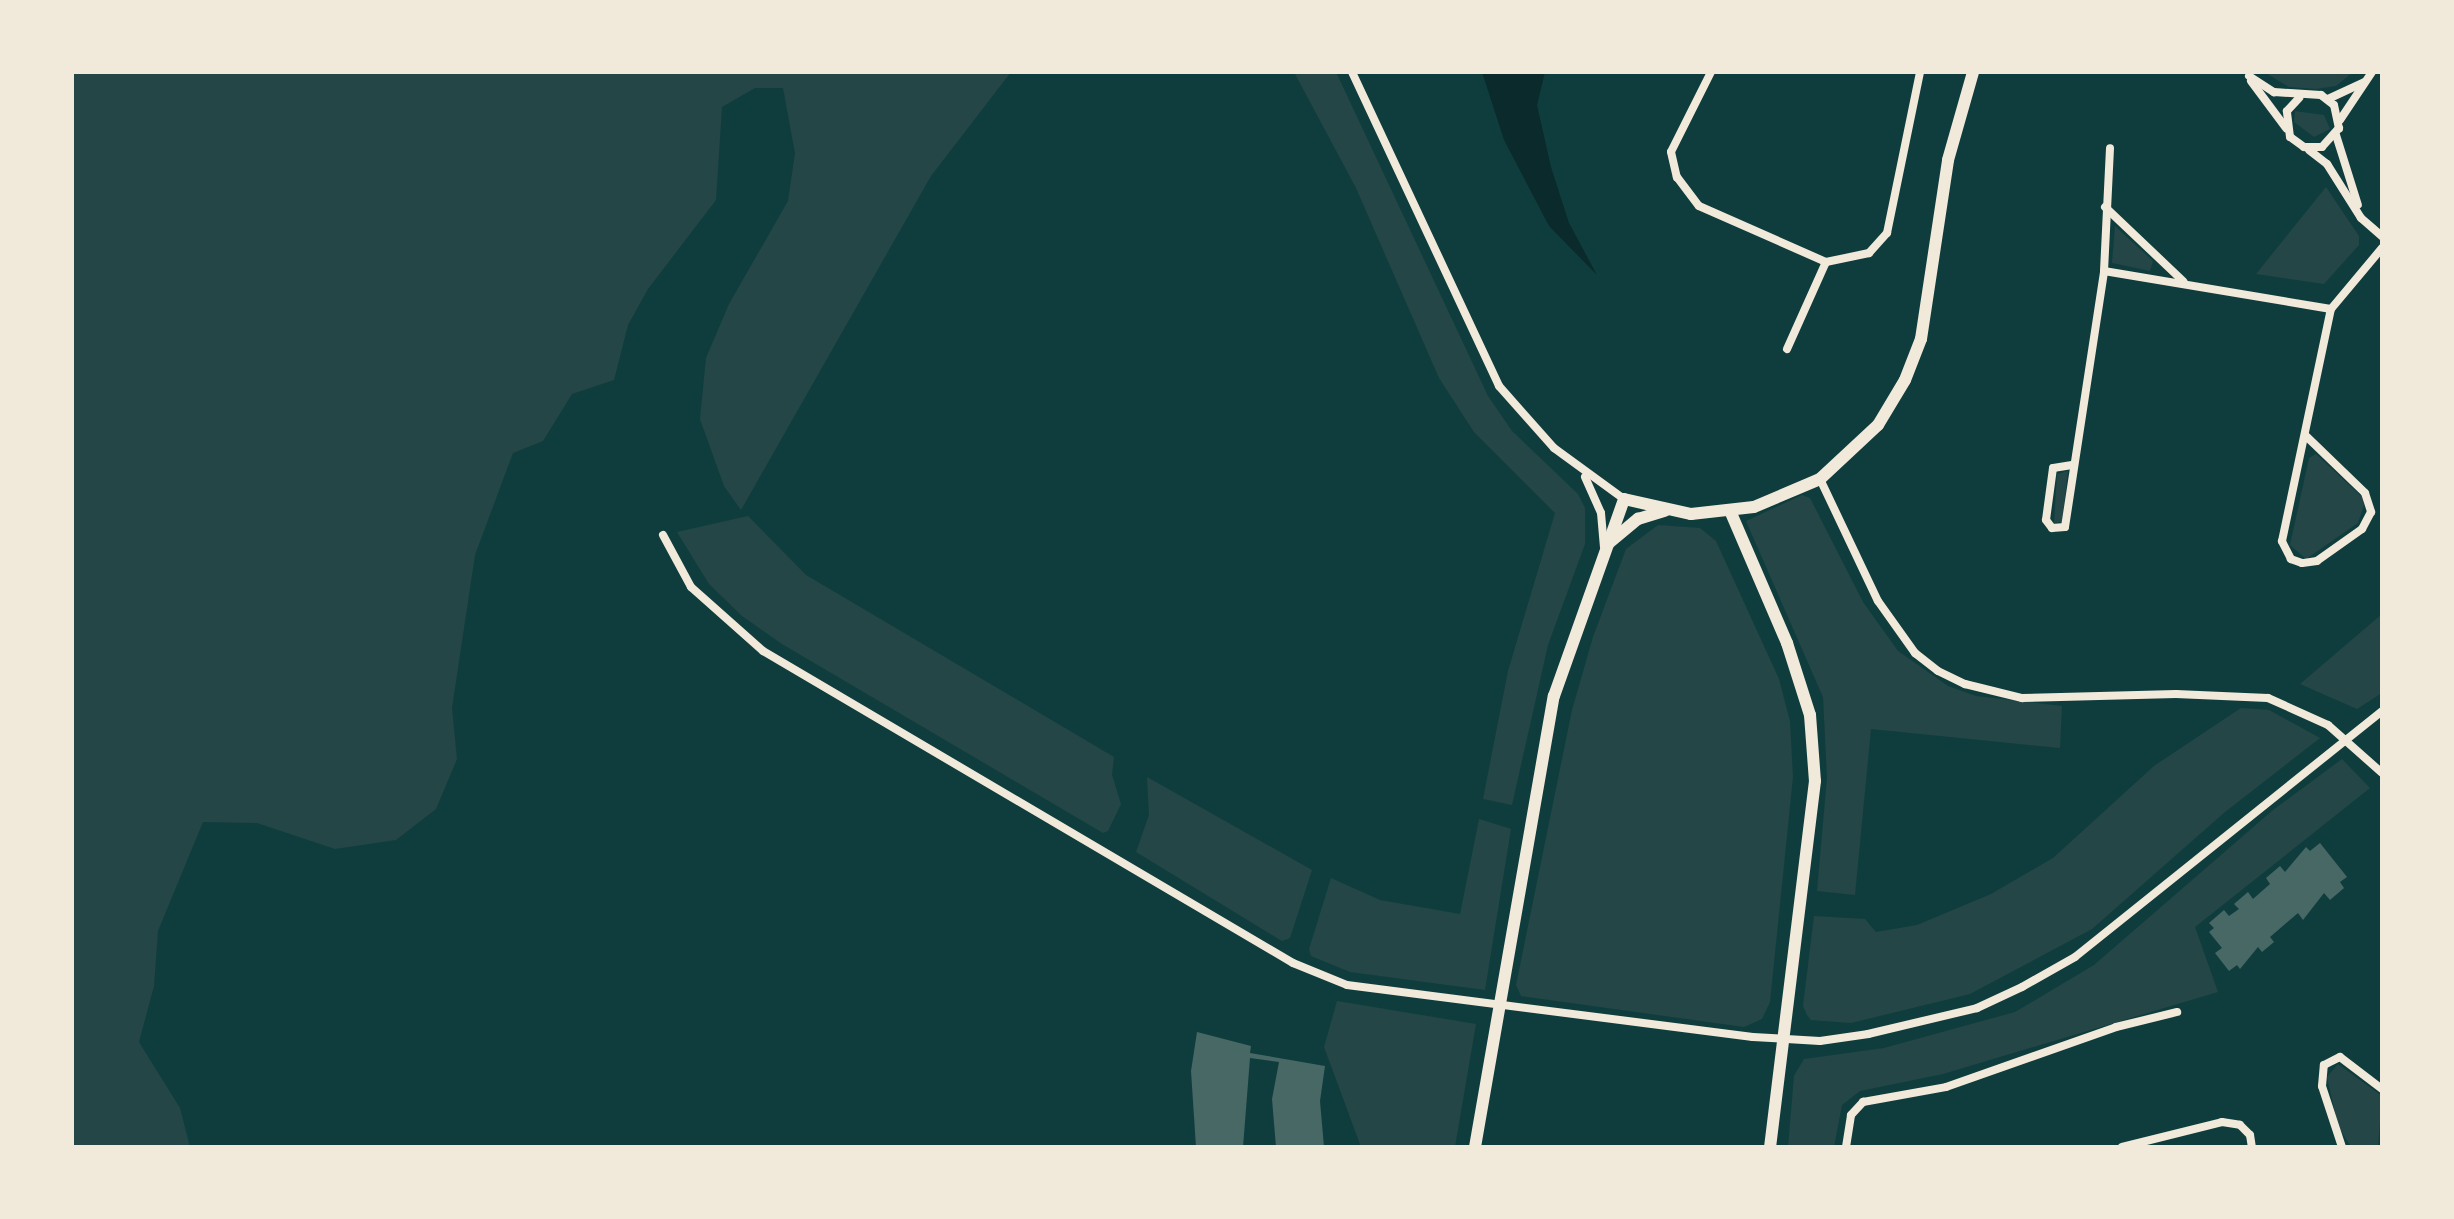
<!DOCTYPE html>
<html>
<head>
<meta charset="utf-8">
<style>
  body { margin:0 }
  #map { position:relative; width:2454px; height:1219px; overflow:hidden; background:#0f3d3e; font-family:"Nunito Sans",sans-serif }
  div>[style] { position:absolute }
  .green>* { inset:0; background:#244646 }
  .water>* { inset:0; background:#0a2a2b }
  .building>* { inset:0; background:#486865 }
  .minor>* { height:8px; margin:-4px; padding:0 4px; transform-origin:4px; border-radius:4px; background:#f1e9da }
  .tertiary>* { height:12px; margin:-6px; padding:0 6px; transform-origin:6px; border-radius:6px; background:#f1e9da }
  span { translate:-50% -50%; white-space:nowrap; text-align:center; line-height:1.15; -webkit-text-stroke:7px #f1e9da; paint-order:stroke }
  .frame { position:absolute; inset:0; border:74px solid #f1e9da; pointer-events:none }
</style>
</head>
<body>
<div id="map">
  <div class="green">
    <div style="clip-path:polygon(72px 72px,1011px 72px,931px 176px,741px 510px,724px 486px,700px 419px,706px 358px,729px 304px,788px 201px,795px 153px,783px 88px,755px 88px,722px 107px,716px 200px,648px 289px,628px 325px,614px 380px,572px 394px,543px 441px,513px 453px,475px 555px,452px 708px,457px 759px,436px 809px,396px 840px,335px 849px,257px 823px,203px 822px,158px 931px,154px 986px,139px 1042px,180px 1108px,190px 1147px,72px 1147px)"></div>
    <div style="clip-path:polygon(1294px 72px,1336px 72px,1488px 396px,1512px 431px,1578px 494px,1585px 508px,1585px 544px,1548px 645px,1512px 805px,1483px 799px,1508px 671px,1555px 513px,1474px 432px,1439px 378px,1356px 188px)"></div>
    <div style="clip-path:polygon(2264px 72px,2353px 72px,2336px 86px,2316px 89px,2289px 87px)"></div>
    <div style="clip-path:polygon(2295px 111px,2324px 115px,2330px 129px,2314px 137px,2294px 122px)"></div>
    <div style="clip-path:polygon(2326px 187px,2359px 236px,2359px 245px,2324px 284px,2256px 274px)"></div>
    <div style="clip-path:polygon(2115px 226px,2153px 261px,2150px 271px,2112px 263px)"></div>
    <div style="clip-path:polygon(2316px 454px,2362px 497px,2364px 505px,2358px 523px,2306px 559px,2290px 545px,2309px 458px)"></div>
    <div style="clip-path:polygon(2068px 471px,2062px 522px,2054px 523px,2057px 474px)"></div>
    <div style="clip-path:polygon(1802px 495px,1810px 498px,1863px 602px,1898px 651px,1948px 686px,1976px 696px,2062px 706px,2060px 748px,1871px 729px,1855px 895px,1817px 891px,1827px 778px,1823px 697px,1746px 521px)"></div>
    <div style="clip-path:polygon(748px 516px,806px 575px,1114px 757px,1112px 775px,1121px 804px,1108px 831px,1103px 833px,782px 644px,742px 616px,709px 584px,677px 532px)"></div>
    <div style="clip-path:polygon(1658px 525px,1700px 528px,1716px 541px,1779px 679px,1790px 721px,1793px 777px,1770px 1002px,1762px 1019px,1744px 1027px,1521px 996px,1516px 985px,1572px 710px,1593px 637px,1626px 549px)"></div>
    <div style="clip-path:polygon(2382px 614px,2382px 693px,2357px 709px,2300px 684px)"></div>
    <div style="clip-path:polygon(2241px 708px,2269px 710px,2320px 738px,2225px 812px,2092px 929px,1970px 994px,1851px 1023px,1811px 1020px,1807px 1015px,1803px 1006px,1814px 916px,1865px 919px,1876px 932px,1917px 925px,1991px 894px,2053px 858px,2154px 766px)"></div>
    <div style="clip-path:polygon(2342px 759px,2370px 788px,2195px 927px,2218px 992px,1943px 1074px,1860px 1091px,1842px 1105px,1834px 1147px,1788px 1147px,1794px 1076px,1804px 1059px,1884px 1048px,2015px 1012px,2094px 965px,2273px 810px)"></div>
    <div style="clip-path:polygon(1147px 777px,1312px 870px,1290px 938px,1282px 941px,1136px 852px,1149px 815px)"></div>
    <div style="clip-path:polygon(1479px 819px,1511px 829px,1485px 990px,1350px 972px,1311px 956px,1309px 949px,1331px 878px,1380px 900px,1460px 914px)"></div>
    <div style="clip-path:polygon(1337px 1001px,1476px 1024px,1455px 1147px,1361px 1147px,1324px 1047px)"></div>
    <div style="clip-path:polygon(2338px 1064px,2382px 1096px,2378px 1147px,2351px 1147px,2338px 1126px,2327px 1077px)"></div>
  </div>
  <div class="water">
    <div style="clip-path:polygon(1482px 72px,1545px 72px,1537px 105px,1551px 167px,1569px 223px,1597px 275px,1549px 226px,1504px 140px)"></div>
  </div>
  <div class="building">
    <div style="clip-path:polygon(2320px 843px,2347px 877px,2340px 882px,2344px 888px,2330px 900px,2324px 893px,2303px 920px,2298px 913px,2270px 937px,2274px 942px,2262px 952px,2258px 947px,2240px 969px,2237px 965px,2229px 971px,2215px 953px,2222px 948px,2209px 932px,2214px 928px,2209px 923px,2224px 910px,2229px 916px,2239px 909px,2234px 904px,2248px 892px,2253px 899px,2270px 884px,2266px 878px,2280px 866px,2285px 872px,2306px 847px,2310px 851px)"></div>
    <div style="clip-path:polygon(1197px 1032px,1251px 1046px,1250px 1053px,1325px 1066px,1320px 1101px,1324px 1147px,1276px 1147px,1272px 1099px,1279px 1062px,1250px 1058px,1243px 1147px,1196px 1147px,1191px 1071px)"></div>
  </div>
  <div class="minor">
    <div style="left:1352px;top:72px;width:347px;rotate:64.9deg"></div>
    <div style="left:1499px;top:386px;width:83px;rotate:48.4deg"></div>
    <div style="left:1554px;top:448px;width:87px;rotate:36.1deg"></div>
    <div style="left:1711px;top:72px;width:89px;rotate:116.6deg"></div>
    <div style="left:1671px;top:152px;width:26px;rotate:77deg"></div>
    <div style="left:1677px;top:177px;width:36px;rotate:53deg"></div>
    <div style="left:1699px;top:206px;width:139px;rotate:23.8deg"></div>
    <div style="left:1826px;top:262px;width:44px;rotate:-11.8deg"></div>
    <div style="left:1869px;top:253px;width:27px;rotate:-48deg"></div>
    <div style="left:1887px;top:233px;width:164px;rotate:-78.4deg"></div>
    <div style="left:2249px;top:76px;width:30px;rotate:33deg"></div>
    <div style="left:2274px;top:92px;width:47px;rotate:3.7deg"></div>
    <div style="left:2321px;top:95px;width:16px;rotate:38deg"></div>
    <div style="left:2334px;top:105px;width:24px;rotate:78deg"></div>
    <div style="left:2339px;top:128px;width:25px;rotate:132deg"></div>
    <div style="left:2322px;top:147px;width:18px;rotate:180deg"></div>
    <div style="left:2304px;top:147px;width:17px;rotate:-144deg"></div>
    <div style="left:2290px;top:137px;width:26px;rotate:-97deg"></div>
    <div style="left:2287px;top:111px;width:18px;rotate:-47deg"></div>
    <div style="left:2251px;top:81px;width:59px;rotate:53.3deg"></div>
    <div style="left:2328px;top:99px;width:40px;rotate:-25deg"></div>
    <div style="left:2340px;top:120px;width:58px;rotate:-56.3deg"></div>
    <div style="left:2336px;top:135px;width:73px;rotate:72.6deg"></div>
    <div style="left:2309px;top:150px;width:23px;rotate:38deg"></div>
    <div style="left:2327px;top:164px;width:64px;rotate:57.8deg"></div>
    <div style="left:2361px;top:218px;width:28px;rotate:41deg"></div>
    <div style="left:2105px;top:207px;width:108px;rotate:43.5deg"></div>
    <div style="left:2104px;top:271px;width:230px;rotate:9.5deg"></div>
    <div style="left:1787px;top:349px;width:95px;rotate:-65.9deg"></div>
    <div style="left:2306px;top:436px;width:82px;rotate:44deg"></div>
    <div style="left:2365px;top:493px;width:20px;rotate:72deg"></div>
    <div style="left:2371px;top:512px;width:19px;rotate:118deg"></div>
    <div style="left:2362px;top:529px;width:55px;rotate:144.6deg"></div>
    <div style="left:2317px;top:561px;width:15px;rotate:172deg"></div>
    <div style="left:2302px;top:563px;width:12px;rotate:-160deg"></div>
    <div style="left:2291px;top:559px;width:20px;rotate:-117deg"></div>
    <div style="left:2282px;top:541px;width:237px;rotate:-78.1deg"></div>
    <div style="left:2331px;top:309px;width:80px;rotate:-50.1deg"></div>
    <div style="left:2072px;top:465px;width:19px;rotate:171deg"></div>
    <div style="left:2053px;top:468px;width:52px;rotate:97.7deg"></div>
    <div style="left:2046px;top:520px;width:10px;rotate:53deg"></div>
    <div style="left:2052px;top:528px;width:13px;rotate:-4deg"></div>
    <div style="left:2065px;top:527px;width:259px;rotate:-81.3deg"></div>
    <div style="left:2104px;top:271px;width:123px;rotate:-87.2deg"></div>
    <div style="left:1585px;top:477px;width:39px;rotate:66deg"></div>
    <div style="left:1601px;top:513px;width:34px;rotate:85deg"></div>
    <div style="left:1820px;top:479px;width:135px;rotate:64.6deg"></div>
    <div style="left:1878px;top:601px;width:64px;rotate:54.6deg"></div>
    <div style="left:1915px;top:653px;width:29px;rotate:38deg"></div>
    <div style="left:1938px;top:671px;width:30px;rotate:26deg"></div>
    <div style="left:1965px;top:684px;width:59px;rotate:13.8deg"></div>
    <div style="left:2022px;top:698px;width:154px;rotate:-1.5deg"></div>
    <div style="left:2176px;top:694px;width:92px;rotate:2.5deg"></div>
    <div style="left:2268px;top:698px;width:66px;rotate:24.2deg"></div>
    <div style="left:2328px;top:725px;width:72px;rotate:41.6deg"></div>
    <div style="left:663px;top:535px;width:59px;rotate:61.7deg"></div>
    <div style="left:691px;top:587px;width:96px;rotate:41.6deg"></div>
    <div style="left:763px;top:651px;width:615px;rotate:30.48deg"></div>
    <div style="left:1293px;top:963px;width:58px;rotate:22.2deg"></div>
    <div style="left:1347px;top:985px;width:409px;rotate:7.3deg"></div>
    <div style="left:1753px;top:1037px;width:67px;rotate:3.4deg"></div>
    <div style="left:1820px;top:1041px;width:49px;rotate:-8.3deg"></div>
    <div style="left:1868px;top:1034px;width:112px;rotate:-13.4deg"></div>
    <div style="left:1977px;top:1008px;width:50px;rotate:-25deg"></div>
    <div style="left:2022px;top:987px;width:61px;rotate:-29.5deg"></div>
    <div style="left:2075px;top:957px;width:393px;rotate:-38.7deg"></div>
    <div style="left:1846px;top:1147px;width:32px;rotate:-81deg"></div>
    <div style="left:1851px;top:1115px;width:18px;rotate:-47deg"></div>
    <div style="left:1863px;top:1102px;width:84px;rotate:-10.2deg"></div>
    <div style="left:1946px;top:1087px;width:180px;rotate:-19.4deg"></div>
    <div style="left:2116px;top:1027px;width:63px;rotate:-13.8deg"></div>
    <div style="left:2122px;top:1147px;width:103px;rotate:-14deg"></div>
    <div style="left:2222px;top:1122px;width:18px;rotate:9deg"></div>
    <div style="left:2240px;top:1125px;width:14px;rotate:45deg"></div>
    <div style="left:2250px;top:1135px;width:12px;rotate:81deg"></div>
    <div style="left:2342px;top:1147px;width:64px;rotate:-108.2deg"></div>
    <div style="left:2322px;top:1086px;width:21px;rotate:-85deg"></div>
    <div style="left:2324px;top:1065px;width:18px;rotate:-27deg"></div>
    <div style="left:2340px;top:1057px;width:53px;rotate:37.3deg"></div>
  </div>
  <div class="tertiary">
    <div style="left:1731px;top:513px;width:142px;rotate:66.7deg"></div>
    <div style="left:1787px;top:643px;width:76px;rotate:72.3deg"></div>
    <div style="left:1810px;top:715px;width:66px;rotate:85.7deg"></div>
    <div style="left:1815px;top:781px;width:369px;rotate:97deg"></div>
    <div style="left:1609px;top:543px;width:38px;rotate:-40deg"></div>
    <div style="left:1638px;top:519px;width:28px;rotate:-17deg"></div>
    <div style="left:1475px;top:1147px;width:458px;rotate:-80.1deg"></div>
    <div style="left:1554px;top:696px;width:209px;rotate:-70.4deg"></div>
    <div style="left:1624px;top:499px;width:69px;rotate:12.6deg"></div>
    <div style="left:1691px;top:514px;width:63px;rotate:-6.3deg"></div>
    <div style="left:1754px;top:507px;width:72px;rotate:-23deg"></div>
    <div style="left:1820px;top:479px;width:79px;rotate:-43deg"></div>
    <div style="left:1878px;top:425px;width:52px;rotate:-59deg"></div>
    <div style="left:1905px;top:380px;width:44px;rotate:-68.7deg"></div>
    <div style="left:1921px;top:339px;width:181px;rotate:-81.4deg"></div>
    <div style="left:1948px;top:160px;width:91px;rotate:-74.1deg"></div>
  </div>
  <div class="frame"></div>
</div>
</body>
</html>
